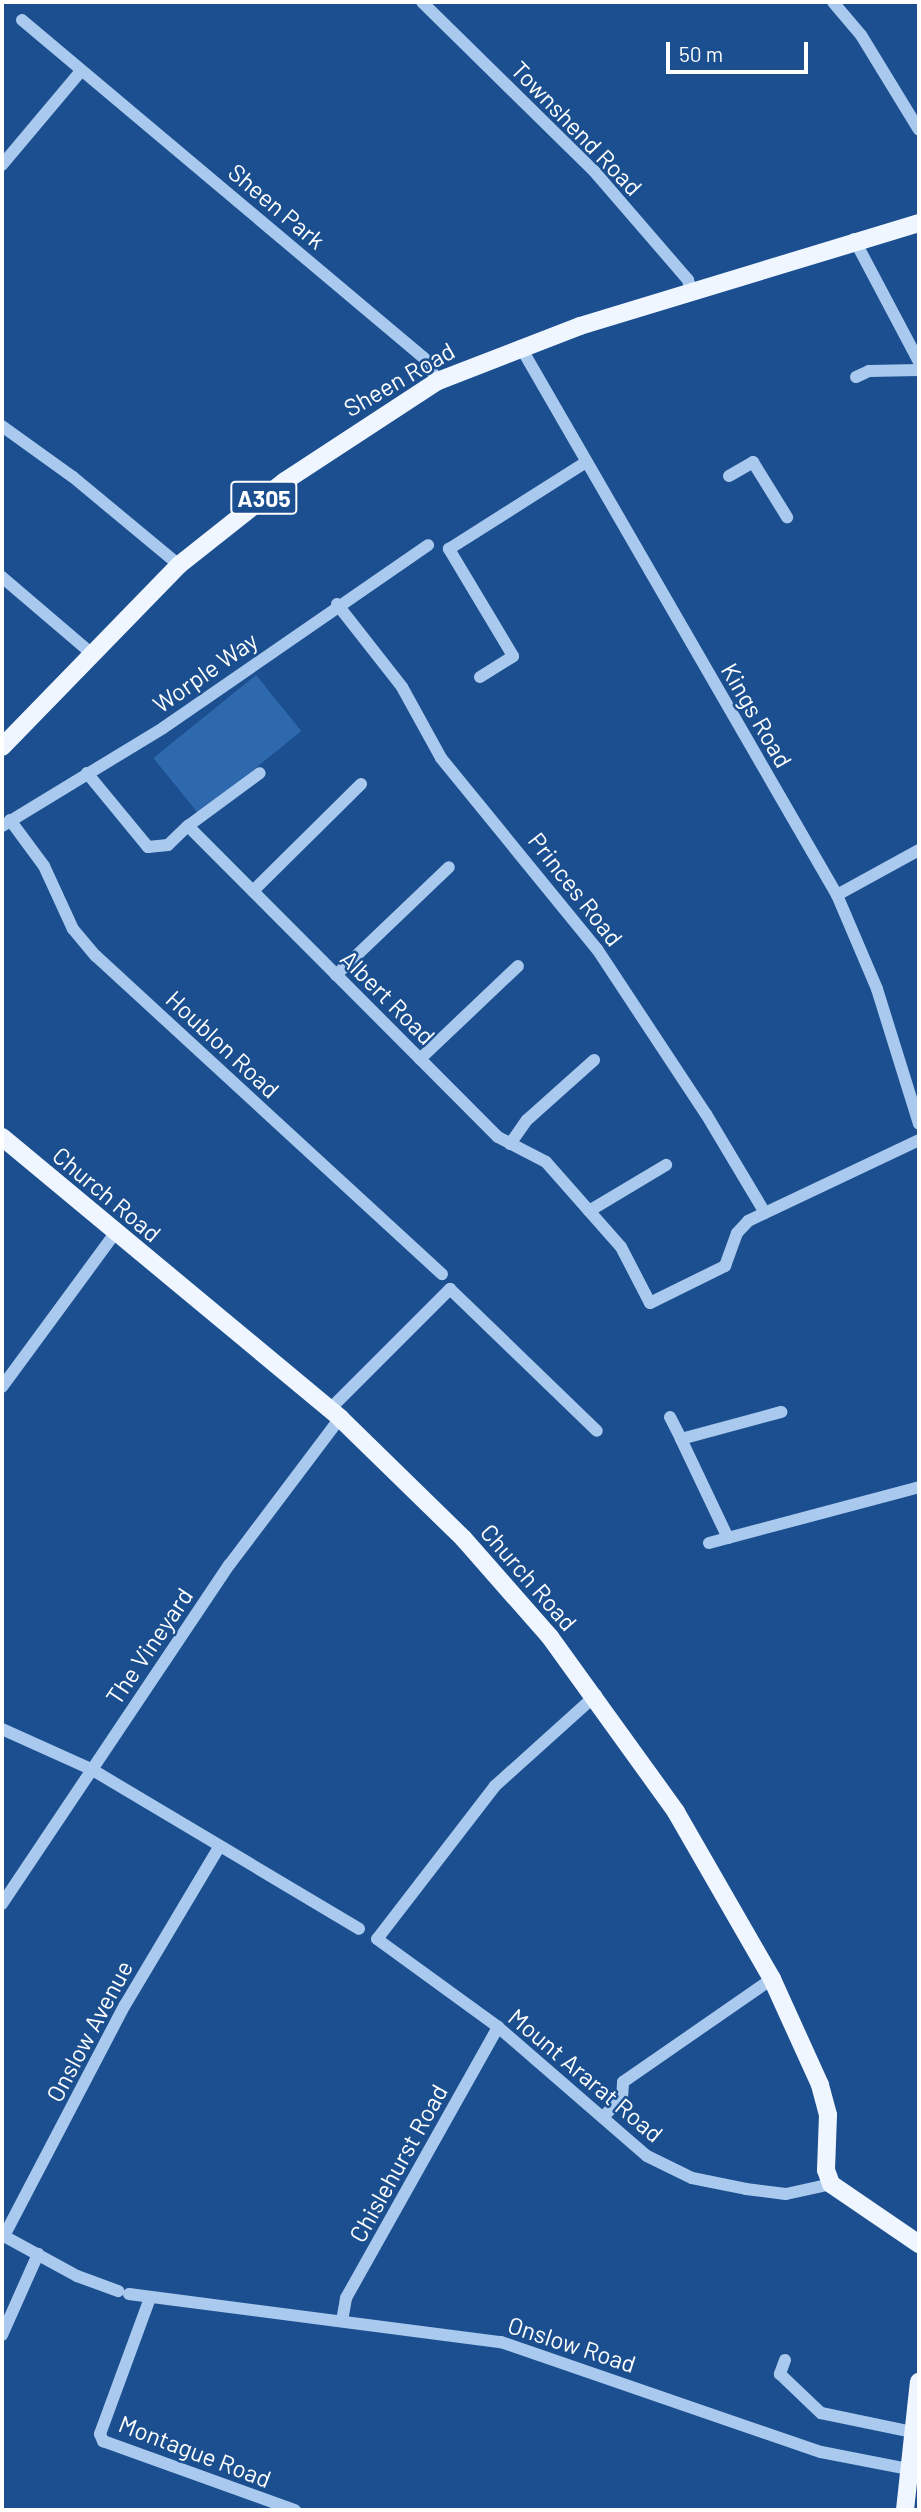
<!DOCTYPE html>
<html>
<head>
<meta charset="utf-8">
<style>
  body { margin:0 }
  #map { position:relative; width:921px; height:2512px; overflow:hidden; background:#1b4f8f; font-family:Barlow,sans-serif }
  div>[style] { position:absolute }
  .green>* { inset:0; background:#2e69ad; transform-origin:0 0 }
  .minor>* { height:12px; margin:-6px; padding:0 6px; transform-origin:6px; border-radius:6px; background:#a9c9ee }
  .major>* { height:18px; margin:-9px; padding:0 9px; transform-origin:9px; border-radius:9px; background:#f0f6ff }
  span { translate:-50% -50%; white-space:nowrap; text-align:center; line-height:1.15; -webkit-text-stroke:5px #1b4f8f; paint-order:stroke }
  .shield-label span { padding:2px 5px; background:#1b4f8f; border:2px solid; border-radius:5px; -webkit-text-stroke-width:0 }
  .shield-label { font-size:23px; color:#fff; font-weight:700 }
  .street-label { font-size:24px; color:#fff }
  .frame { position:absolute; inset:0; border:4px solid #fff; pointer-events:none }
  .scale { position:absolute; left:666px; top:42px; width:142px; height:32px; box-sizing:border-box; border:4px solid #fff; border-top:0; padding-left:9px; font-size:21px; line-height:24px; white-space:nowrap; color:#fff; -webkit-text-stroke:5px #1b4f8f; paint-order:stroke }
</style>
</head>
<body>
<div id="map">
  <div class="green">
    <div style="left:256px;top:675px;width:72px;height:132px;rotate:51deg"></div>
  </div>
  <div class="minor">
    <div style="left:422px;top:2px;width:241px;rotate:44.5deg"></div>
    <div style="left:594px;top:171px;width:144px;rotate:49.2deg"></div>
    <div style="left:688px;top:280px;width:11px;rotate:75deg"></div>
    <div style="left:833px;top:2px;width:43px;rotate:49.7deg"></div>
    <div style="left:861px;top:35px;width:111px;rotate:58.6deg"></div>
    <div style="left:22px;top:20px;width:525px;rotate:40.06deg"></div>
    <div style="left:424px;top:358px;width:27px;rotate:59deg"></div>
    <div style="left:2px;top:165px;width:123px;rotate:-50deg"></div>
    <div style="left:854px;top:239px;width:139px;rotate:62.1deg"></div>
    <div style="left:520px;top:346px;width:634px;rotate:60deg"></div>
    <div style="left:837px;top:895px;width:102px;rotate:66.9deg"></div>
    <div style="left:877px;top:989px;width:141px;rotate:72.7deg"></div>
    <div style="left:856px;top:377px;width:14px;rotate:-25deg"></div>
    <div style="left:869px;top:371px;width:50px;rotate:-1.1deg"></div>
    <div style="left:2px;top:426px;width:87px;rotate:35.7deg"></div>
    <div style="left:73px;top:477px;width:138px;rotate:39.7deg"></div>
    <div style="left:729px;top:476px;width:28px;rotate:-30deg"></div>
    <div style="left:753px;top:462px;width:65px;rotate:58.3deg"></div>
    <div style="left:2px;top:577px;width:117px;rotate:40.5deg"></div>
    <div style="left:337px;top:604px;width:105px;rotate:51.9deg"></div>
    <div style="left:402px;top:687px;width:81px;rotate:61.2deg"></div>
    <div style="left:441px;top:758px;width:247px;rotate:50.8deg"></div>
    <div style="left:597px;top:949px;width:198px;rotate:56.6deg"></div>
    <div style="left:706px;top:1114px;width:115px;rotate:59.2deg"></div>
    <div style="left:480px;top:677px;width:39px;rotate:-32deg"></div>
    <div style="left:513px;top:656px;width:125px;rotate:-120.9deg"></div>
    <div style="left:449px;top:549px;width:162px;rotate:-32.4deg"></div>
    <div style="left:87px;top:773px;width:96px;rotate:50.5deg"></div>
    <div style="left:148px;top:847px;width:20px;rotate:-6deg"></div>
    <div style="left:168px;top:845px;width:28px;rotate:-44deg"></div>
    <div style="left:188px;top:826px;width:439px;rotate:45.1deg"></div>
    <div style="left:498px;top:1137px;width:54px;rotate:27.5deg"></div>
    <div style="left:546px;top:1162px;width:113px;rotate:48.6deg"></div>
    <div style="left:621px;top:1247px;width:63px;rotate:62.6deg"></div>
    <div style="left:650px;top:1303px;width:84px;rotate:-26.3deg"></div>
    <div style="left:725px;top:1266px;width:35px;rotate:-70deg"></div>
    <div style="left:737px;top:1233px;width:16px;rotate:-47deg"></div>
    <div style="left:748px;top:1221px;width:189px;rotate:-25.3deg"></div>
    <div style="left:10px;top:820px;width:57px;rotate:53.5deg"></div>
    <div style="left:44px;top:866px;width:69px;rotate:65.3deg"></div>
    <div style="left:73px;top:929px;width:35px;rotate:50deg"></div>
    <div style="left:96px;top:956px;width:470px;rotate:42.6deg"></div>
    <div style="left:2px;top:826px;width:188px;rotate:-31.3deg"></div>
    <div style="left:163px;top:728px;width:322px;rotate:-34.6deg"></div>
    <div style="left:188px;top:826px;width:89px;rotate:-36.4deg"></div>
    <div style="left:253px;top:891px;width:152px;rotate:-44.7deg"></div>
    <div style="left:837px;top:895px;width:94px;rotate:-28.8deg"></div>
    <div style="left:336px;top:975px;width:156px;rotate:-43.7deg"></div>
    <div style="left:420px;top:1059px;width:135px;rotate:-43.5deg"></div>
    <div style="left:510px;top:1144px;width:29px;rotate:-55deg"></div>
    <div style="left:527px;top:1120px;width:90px;rotate:-41.8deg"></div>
    <div style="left:589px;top:1211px;width:90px;rotate:-30.9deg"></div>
    <div style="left:2px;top:1387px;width:192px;rotate:-53.7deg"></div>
    <div style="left:330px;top:1409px;width:170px;rotate:-45deg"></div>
    <div style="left:450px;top:1289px;width:204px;rotate:44deg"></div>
    <div style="left:670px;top:1417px;width:25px;rotate:63deg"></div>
    <div style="left:728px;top:1538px;width:110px;rotate:-115.4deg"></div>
    <div style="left:681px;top:1439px;width:104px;rotate:-15.1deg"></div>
    <div style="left:709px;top:1543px;width:217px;rotate:-14.9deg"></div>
    <div style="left:596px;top:1695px;width:136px;rotate:138deg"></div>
    <div style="left:495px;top:1786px;width:193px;rotate:127.6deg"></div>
    <div style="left:377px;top:1939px;width:150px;rotate:36deg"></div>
    <div style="left:498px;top:2027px;width:197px;rotate:40.9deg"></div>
    <div style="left:647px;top:2156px;width:50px;rotate:26.1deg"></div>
    <div style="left:692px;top:2178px;width:55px;rotate:11.5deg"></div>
    <div style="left:746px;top:2189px;width:40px;rotate:7.1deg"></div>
    <div style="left:786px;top:2194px;width:46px;rotate:-12.5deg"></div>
    <div style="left:2px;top:1729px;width:98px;rotate:24.2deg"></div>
    <div style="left:91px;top:1769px;width:312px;rotate:30.8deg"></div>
    <div style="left:2px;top:1904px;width:409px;rotate:-56.2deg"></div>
    <div style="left:230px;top:1564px;width:183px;rotate:-53deg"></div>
    <div style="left:604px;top:2116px;width:25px;rotate:-45deg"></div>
    <div style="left:622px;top:2098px;width:16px;rotate:-86deg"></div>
    <div style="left:623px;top:2082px;width:181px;rotate:-34.7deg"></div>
    <div style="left:2px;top:2235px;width:85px;rotate:28.7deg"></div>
    <div style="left:77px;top:2276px;width:44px;rotate:20.1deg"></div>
    <div style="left:4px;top:2236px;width:261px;rotate:-62.4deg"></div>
    <div style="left:125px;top:2005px;width:182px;rotate:-59.2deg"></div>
    <div style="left:129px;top:2294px;width:375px;rotate:7.4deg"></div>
    <div style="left:501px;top:2342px;width:338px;rotate:19deg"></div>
    <div style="left:821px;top:2452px;width:100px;rotate:11deg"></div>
    <div style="left:150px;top:2298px;width:145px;rotate:110.2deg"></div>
    <div style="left:100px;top:2434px;width:8px;rotate:67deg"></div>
    <div style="left:103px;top:2441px;width:204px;rotate:19.8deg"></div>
    <div style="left:342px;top:2321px;width:23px;rotate:-80deg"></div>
    <div style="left:346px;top:2298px;width:311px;rotate:-60.7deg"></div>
    <div style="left:2px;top:2335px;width:89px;rotate:-66deg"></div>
    <div style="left:785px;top:2360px;width:15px;rotate:110deg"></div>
    <div style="left:780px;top:2374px;width:57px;rotate:43.6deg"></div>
    <div style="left:821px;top:2413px;width:94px;rotate:11.7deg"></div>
  </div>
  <div class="major">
    <div style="left:2px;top:747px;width:254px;rotate:-45.8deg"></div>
    <div style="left:179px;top:565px;width:135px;rotate:-38.4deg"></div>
    <div style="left:285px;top:481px;width:183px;rotate:-33.2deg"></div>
    <div style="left:438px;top:381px;width:152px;rotate:-21.2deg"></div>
    <div style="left:580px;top:326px;width:354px;rotate:-16.9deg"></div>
    <div style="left:2px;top:1137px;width:440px;rotate:39.7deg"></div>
    <div style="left:340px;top:1418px;width:172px;rotate:44.3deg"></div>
    <div style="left:463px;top:1538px;width:132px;rotate:48.7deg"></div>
    <div style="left:550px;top:1637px;width:216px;rotate:54.2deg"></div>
    <div style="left:676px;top:1812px;width:193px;rotate:60.1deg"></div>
    <div style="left:772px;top:1979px;width:116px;rotate:65.6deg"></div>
    <div style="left:820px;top:2085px;width:31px;rotate:75deg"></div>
    <div style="left:828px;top:2115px;width:55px;rotate:92.1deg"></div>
    <div style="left:826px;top:2170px;width:15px;rotate:70deg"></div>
    <div style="left:831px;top:2184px;width:107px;rotate:34.3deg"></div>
    <div style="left:905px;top:2510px;width:129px;rotate:-83.8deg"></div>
  </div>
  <div class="shield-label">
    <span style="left:264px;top:498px">A305</span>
  </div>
  <div class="street-label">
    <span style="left:577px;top:128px;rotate:46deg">Townshend Road</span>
    <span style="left:277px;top:206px;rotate:40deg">Sheen Park</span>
    <span style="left:399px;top:379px;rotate:-30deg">Sheen Road</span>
    <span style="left:205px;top:672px;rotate:-35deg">Worple Way</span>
    <span style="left:757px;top:715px;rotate:60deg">Kings Road</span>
    <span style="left:576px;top:889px;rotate:52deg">Princes Road</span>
    <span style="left:388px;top:997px;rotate:45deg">Albert Road</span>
    <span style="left:223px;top:1044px;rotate:43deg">Houblon Road</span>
    <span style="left:107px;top:1194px;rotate:40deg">Church Road</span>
    <span style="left:529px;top:1577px;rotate:49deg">Church Road</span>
    <span style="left:149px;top:1646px;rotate:-56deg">The Vineyard</span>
    <span style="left:89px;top:2031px;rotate:-62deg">Onslow Avenue</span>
    <span style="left:586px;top:2075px;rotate:40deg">Mount Ararat Road</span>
    <span style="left:398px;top:2163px;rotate:-61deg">Chislehurst Road</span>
    <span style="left:572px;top:2344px;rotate:18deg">Onslow Road</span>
    <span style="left:195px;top:2451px;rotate:21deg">Montague Road</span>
  </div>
  <div class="frame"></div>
  <div class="scale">50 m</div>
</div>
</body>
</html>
